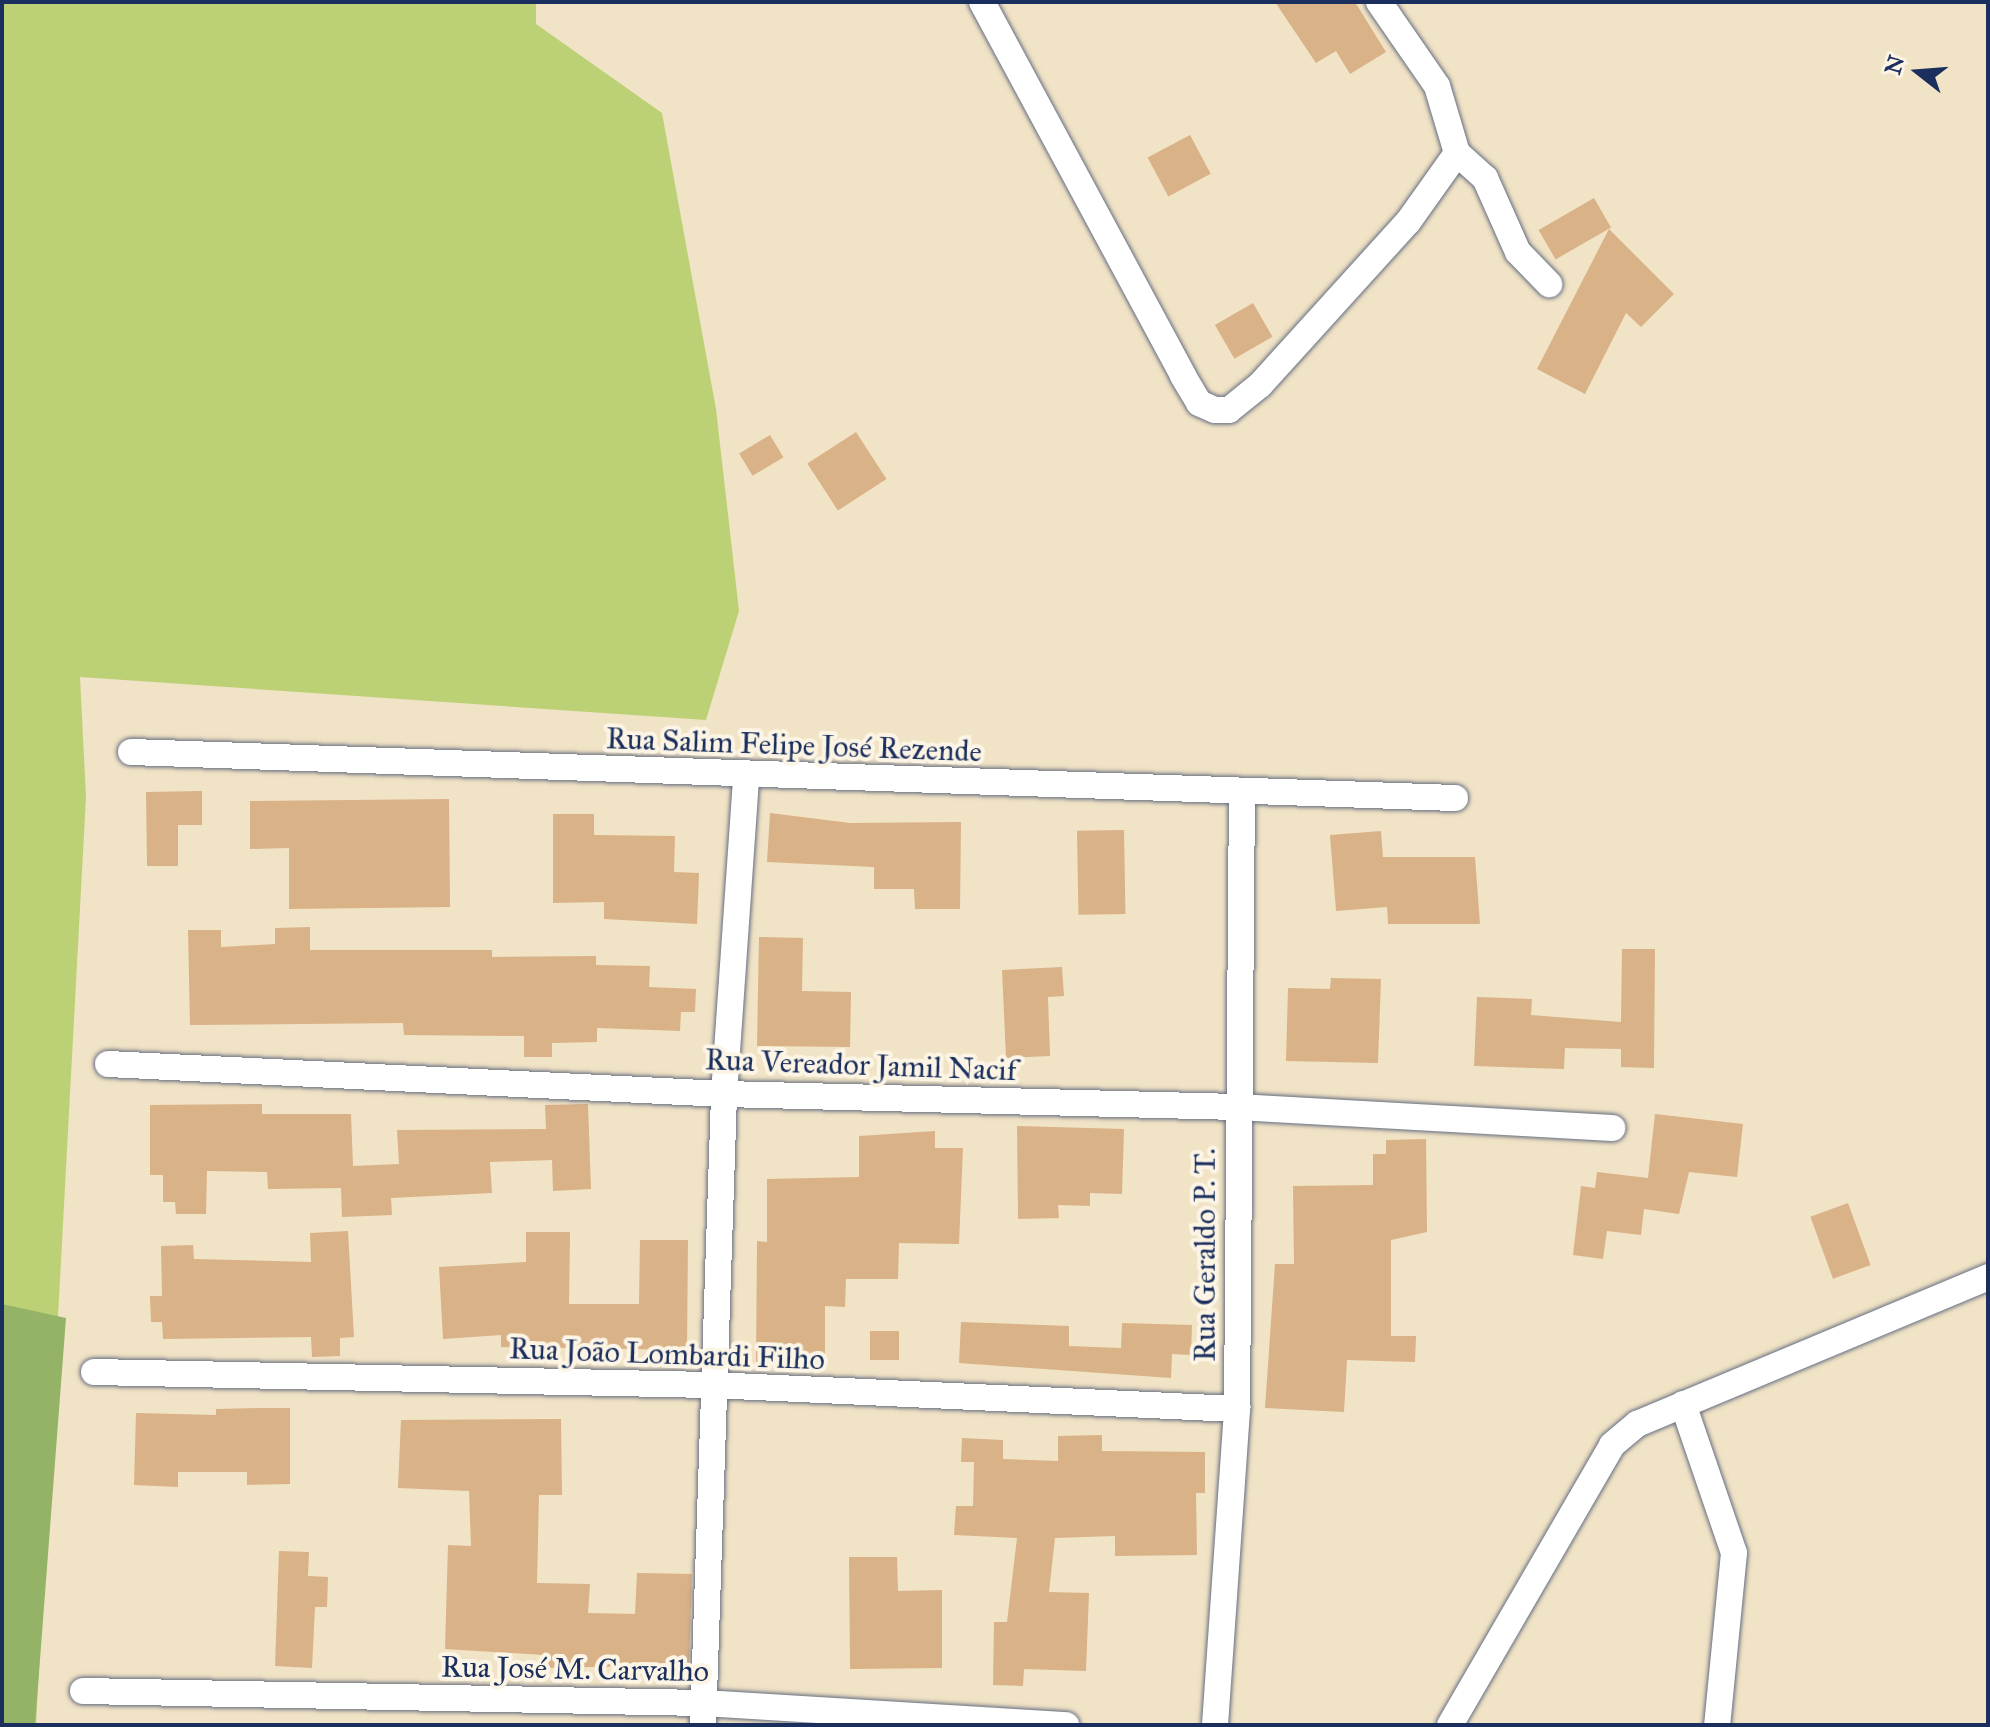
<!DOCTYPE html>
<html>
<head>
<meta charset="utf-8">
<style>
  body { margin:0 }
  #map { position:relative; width:1990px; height:1727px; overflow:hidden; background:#f1e3c5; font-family:"IM FELL Great Primer",serif }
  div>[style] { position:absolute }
  .green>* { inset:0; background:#bcd175 }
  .forest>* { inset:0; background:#95b366 }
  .building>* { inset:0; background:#d9b288; transform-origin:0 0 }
  .roads { filter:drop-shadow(0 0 2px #666e82) drop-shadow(0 0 2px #666e82) }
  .street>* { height:26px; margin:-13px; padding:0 13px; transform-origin:13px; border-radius:13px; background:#fff }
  span { translate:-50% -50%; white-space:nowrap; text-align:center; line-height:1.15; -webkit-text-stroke:8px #fcf5e5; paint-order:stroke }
  .street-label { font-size:30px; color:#1b2f5e }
  .frame { position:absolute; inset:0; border:4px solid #1b2f5e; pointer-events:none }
  .north { position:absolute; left:1878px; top:32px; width:80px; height:80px; -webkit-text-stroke:6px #fcf5e5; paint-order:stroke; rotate:287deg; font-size:22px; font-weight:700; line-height:32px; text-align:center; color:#1b2f5e }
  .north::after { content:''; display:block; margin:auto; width:28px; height:36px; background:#1b2f5e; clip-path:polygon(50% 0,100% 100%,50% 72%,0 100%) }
</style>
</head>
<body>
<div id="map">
  <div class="green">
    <div style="clip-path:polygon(2px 2px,536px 2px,536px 24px,662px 113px,716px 409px,739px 611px,706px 720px,80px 677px,86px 797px,36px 1725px,2px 1725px)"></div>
  </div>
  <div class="forest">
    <div style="clip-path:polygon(2px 1304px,66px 1318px,35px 1725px,2px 1725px)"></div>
  </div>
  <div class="building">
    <div style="clip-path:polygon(1275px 2px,1355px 2px,1386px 52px,1350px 74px,1336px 51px,1316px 63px)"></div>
    <div style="left:1190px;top:135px;width:44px;height:48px;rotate:62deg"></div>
    <div style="left:1594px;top:198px;width:34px;height:64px;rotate:60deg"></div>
    <div style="clip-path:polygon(1609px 229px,1674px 294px,1641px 327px,1626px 313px,1585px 394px,1537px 369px)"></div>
    <div style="left:1253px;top:303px;width:39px;height:44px;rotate:60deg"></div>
    <div style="left:856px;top:432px;width:56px;height:58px;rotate:57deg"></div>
    <div style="left:770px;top:435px;width:26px;height:36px;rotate:59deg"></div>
    <div style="clip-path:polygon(202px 791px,202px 825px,178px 825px,178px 866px,147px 866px,146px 792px)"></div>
    <div style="clip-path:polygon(449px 799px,450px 907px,289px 909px,289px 848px,250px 849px,250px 801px)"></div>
    <div style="clip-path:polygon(770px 813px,850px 823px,961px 822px,960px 909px,915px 909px,914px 889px,874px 889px,874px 867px,767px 862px)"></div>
    <div style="clip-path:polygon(553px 814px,594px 814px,594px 835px,675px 836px,674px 872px,699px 873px,697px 924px,604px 919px,604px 902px,553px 903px)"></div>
    <div style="left:1124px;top:830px;width:84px;height:47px;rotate:89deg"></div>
    <div style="clip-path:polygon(1381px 831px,1383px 857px,1475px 857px,1480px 924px,1388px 924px,1387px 907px,1336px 911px,1330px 835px)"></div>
    <div style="clip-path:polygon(310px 927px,310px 950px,492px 950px,492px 957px,596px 956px,596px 965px,650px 966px,649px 987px,696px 989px,695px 1012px,681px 1012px,680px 1031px,597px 1028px,597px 1042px,552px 1043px,552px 1057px,524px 1057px,524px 1036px,404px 1035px,403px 1023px,190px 1025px,188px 930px,221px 930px,221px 947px,275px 944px,275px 928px)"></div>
    <div style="clip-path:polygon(759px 937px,803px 938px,802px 991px,851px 992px,850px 1047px,757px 1046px)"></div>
    <div style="clip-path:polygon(1622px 949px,1655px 949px,1654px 1068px,1621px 1067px,1621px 1049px,1565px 1048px,1564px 1069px,1474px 1066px,1477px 997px,1532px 999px,1531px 1015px,1621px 1022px)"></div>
    <div style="clip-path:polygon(1062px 967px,1064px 996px,1048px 997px,1050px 1056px,1006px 1058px,1002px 970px)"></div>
    <div style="clip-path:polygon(1331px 978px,1381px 979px,1378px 1063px,1286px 1061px,1288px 988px,1330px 989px)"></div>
    <div style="clip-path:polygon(262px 1104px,262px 1114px,351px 1114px,353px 1166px,399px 1164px,397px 1130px,546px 1129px,545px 1105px,588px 1104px,591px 1189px,553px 1191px,552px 1160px,490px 1162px,492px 1193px,391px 1198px,392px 1215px,342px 1217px,341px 1188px,268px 1189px,267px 1172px,207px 1171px,206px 1214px,176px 1214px,175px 1202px,163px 1202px,163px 1175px,150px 1175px,150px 1105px)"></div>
    <div style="clip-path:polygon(1655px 1114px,1743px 1124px,1737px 1177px,1689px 1172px,1679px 1214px,1644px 1209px,1641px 1235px,1607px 1231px,1603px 1259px,1573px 1255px,1581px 1186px,1595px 1188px,1597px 1172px,1648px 1178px)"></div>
    <div style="clip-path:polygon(1017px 1126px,1124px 1129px,1122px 1194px,1090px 1193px,1090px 1206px,1058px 1205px,1059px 1218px,1018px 1219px)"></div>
    <div style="clip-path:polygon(935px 1131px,935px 1148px,963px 1148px,959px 1244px,899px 1243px,898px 1279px,846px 1279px,845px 1307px,825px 1306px,825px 1364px,756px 1365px,757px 1241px,767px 1242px,767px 1179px,859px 1177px,859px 1136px)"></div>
    <div style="clip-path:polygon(1426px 1139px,1427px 1232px,1391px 1240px,1391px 1336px,1416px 1336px,1415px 1362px,1347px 1360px,1344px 1412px,1265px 1408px,1275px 1264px,1294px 1264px,1293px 1186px,1373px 1185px,1373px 1154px,1386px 1154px,1386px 1140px)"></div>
    <div style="left:1848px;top:1203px;width:66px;height:40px;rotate:70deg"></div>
    <div style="clip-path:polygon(348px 1231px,354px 1337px,340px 1338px,340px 1356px,312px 1357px,311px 1337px,163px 1339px,162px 1322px,151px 1322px,150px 1296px,162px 1296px,161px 1246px,193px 1245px,194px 1259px,311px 1262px,310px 1233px)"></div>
    <div style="clip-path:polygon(526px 1232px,570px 1232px,569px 1304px,639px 1304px,640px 1240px,688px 1240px,687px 1350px,501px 1347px,501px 1335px,443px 1339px,439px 1267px,526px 1262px)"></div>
    <div style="clip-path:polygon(961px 1322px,1069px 1326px,1069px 1346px,1121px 1348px,1122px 1323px,1192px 1325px,1191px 1355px,1172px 1354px,1171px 1378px,959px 1363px)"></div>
    <div style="left:870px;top:1331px;width:29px;height:29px"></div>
    <div style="clip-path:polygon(260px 1408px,290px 1408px,290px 1484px,247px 1485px,247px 1472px,178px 1472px,178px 1487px,134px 1485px,136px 1413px,216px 1415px,216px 1409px)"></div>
    <div style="clip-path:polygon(561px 1419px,562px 1495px,539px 1495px,537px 1583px,590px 1584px,588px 1613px,635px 1614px,637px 1573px,692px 1574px,689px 1665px,543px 1668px,543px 1655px,445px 1649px,448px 1545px,471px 1546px,469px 1491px,398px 1488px,401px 1420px)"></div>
    <div style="clip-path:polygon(1102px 1435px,1102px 1451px,1205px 1452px,1205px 1493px,1196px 1493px,1197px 1555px,1115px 1556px,1115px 1536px,1055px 1538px,1049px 1592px,1089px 1593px,1086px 1671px,1024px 1669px,1023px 1686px,993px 1685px,994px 1622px,1007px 1622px,1017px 1538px,954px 1535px,956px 1506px,973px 1506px,974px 1462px,961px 1462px,962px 1438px,1003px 1440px,1003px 1459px,1058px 1461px,1058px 1436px)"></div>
    <div style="clip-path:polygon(279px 1551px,309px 1552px,308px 1576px,328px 1577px,327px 1607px,315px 1607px,312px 1668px,275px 1666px)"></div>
    <div style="clip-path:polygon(849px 1557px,897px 1557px,898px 1591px,942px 1590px,942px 1668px,850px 1669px)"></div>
  </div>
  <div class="roads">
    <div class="street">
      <div style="left:982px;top:2px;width:425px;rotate:61.7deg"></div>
      <div style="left:1183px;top:376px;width:31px;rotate:59deg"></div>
      <div style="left:1199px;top:403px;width:17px;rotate:24deg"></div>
      <div style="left:1215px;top:410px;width:14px"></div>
      <div style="left:1229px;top:410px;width:40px;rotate:-39deg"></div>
      <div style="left:1260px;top:385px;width:220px;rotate:-47.8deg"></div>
      <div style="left:1408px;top:222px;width:85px;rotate:-54.6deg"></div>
      <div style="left:1379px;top:2px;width:102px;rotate:55.4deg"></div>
      <div style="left:1437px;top:86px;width:70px;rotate:73.4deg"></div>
      <div style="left:1457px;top:153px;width:38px;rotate:42deg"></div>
      <div style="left:1485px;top:178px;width:81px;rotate:66deg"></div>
      <div style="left:1518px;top:252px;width:45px;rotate:45.9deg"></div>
      <div style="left:131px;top:752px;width:1325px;rotate:1.99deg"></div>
      <div style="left:108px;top:1064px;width:617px;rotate:2.79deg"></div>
      <div style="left:724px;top:1094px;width:513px;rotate:1.45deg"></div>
      <div style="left:1237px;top:1107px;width:376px;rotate:3.2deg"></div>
      <div style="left:94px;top:1372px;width:618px;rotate:1.21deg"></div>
      <div style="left:712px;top:1385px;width:526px;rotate:2.62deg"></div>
      <div style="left:1683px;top:1404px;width:157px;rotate:71.1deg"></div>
      <div style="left:1734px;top:1553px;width:173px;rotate:95.6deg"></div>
      <div style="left:83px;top:1691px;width:621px;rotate:1.11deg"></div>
      <div style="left:704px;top:1703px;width:363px;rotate:3.5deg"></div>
      <div style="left:703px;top:1725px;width:631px;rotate:-88.09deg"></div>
      <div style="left:724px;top:1094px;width:319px;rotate:-86deg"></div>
      <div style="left:1215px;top:1725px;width:317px;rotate:-86deg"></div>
      <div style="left:1237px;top:1409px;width:618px;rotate:-89.54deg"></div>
      <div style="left:1450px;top:1725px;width:323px;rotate:-59.9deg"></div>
      <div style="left:1612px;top:1445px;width:33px;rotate:-40deg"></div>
      <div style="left:1637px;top:1424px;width:381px;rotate:-22.7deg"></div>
    </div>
  </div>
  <div class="street-label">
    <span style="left:794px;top:745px;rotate:2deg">Rua Salim Felipe José Rezende</span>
    <span style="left:861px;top:1065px;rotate:2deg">Rua Vereador Jamil Nacif</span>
    <span style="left:1205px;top:1255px;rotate:-90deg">Rua Geraldo P. T.</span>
    <span style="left:667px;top:1354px;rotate:2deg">Rua João Lombardi Filho</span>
    <span style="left:575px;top:1669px;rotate:1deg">Rua José M. Carvalho</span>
  </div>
  <div class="frame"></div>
  <div class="north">N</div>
</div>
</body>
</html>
